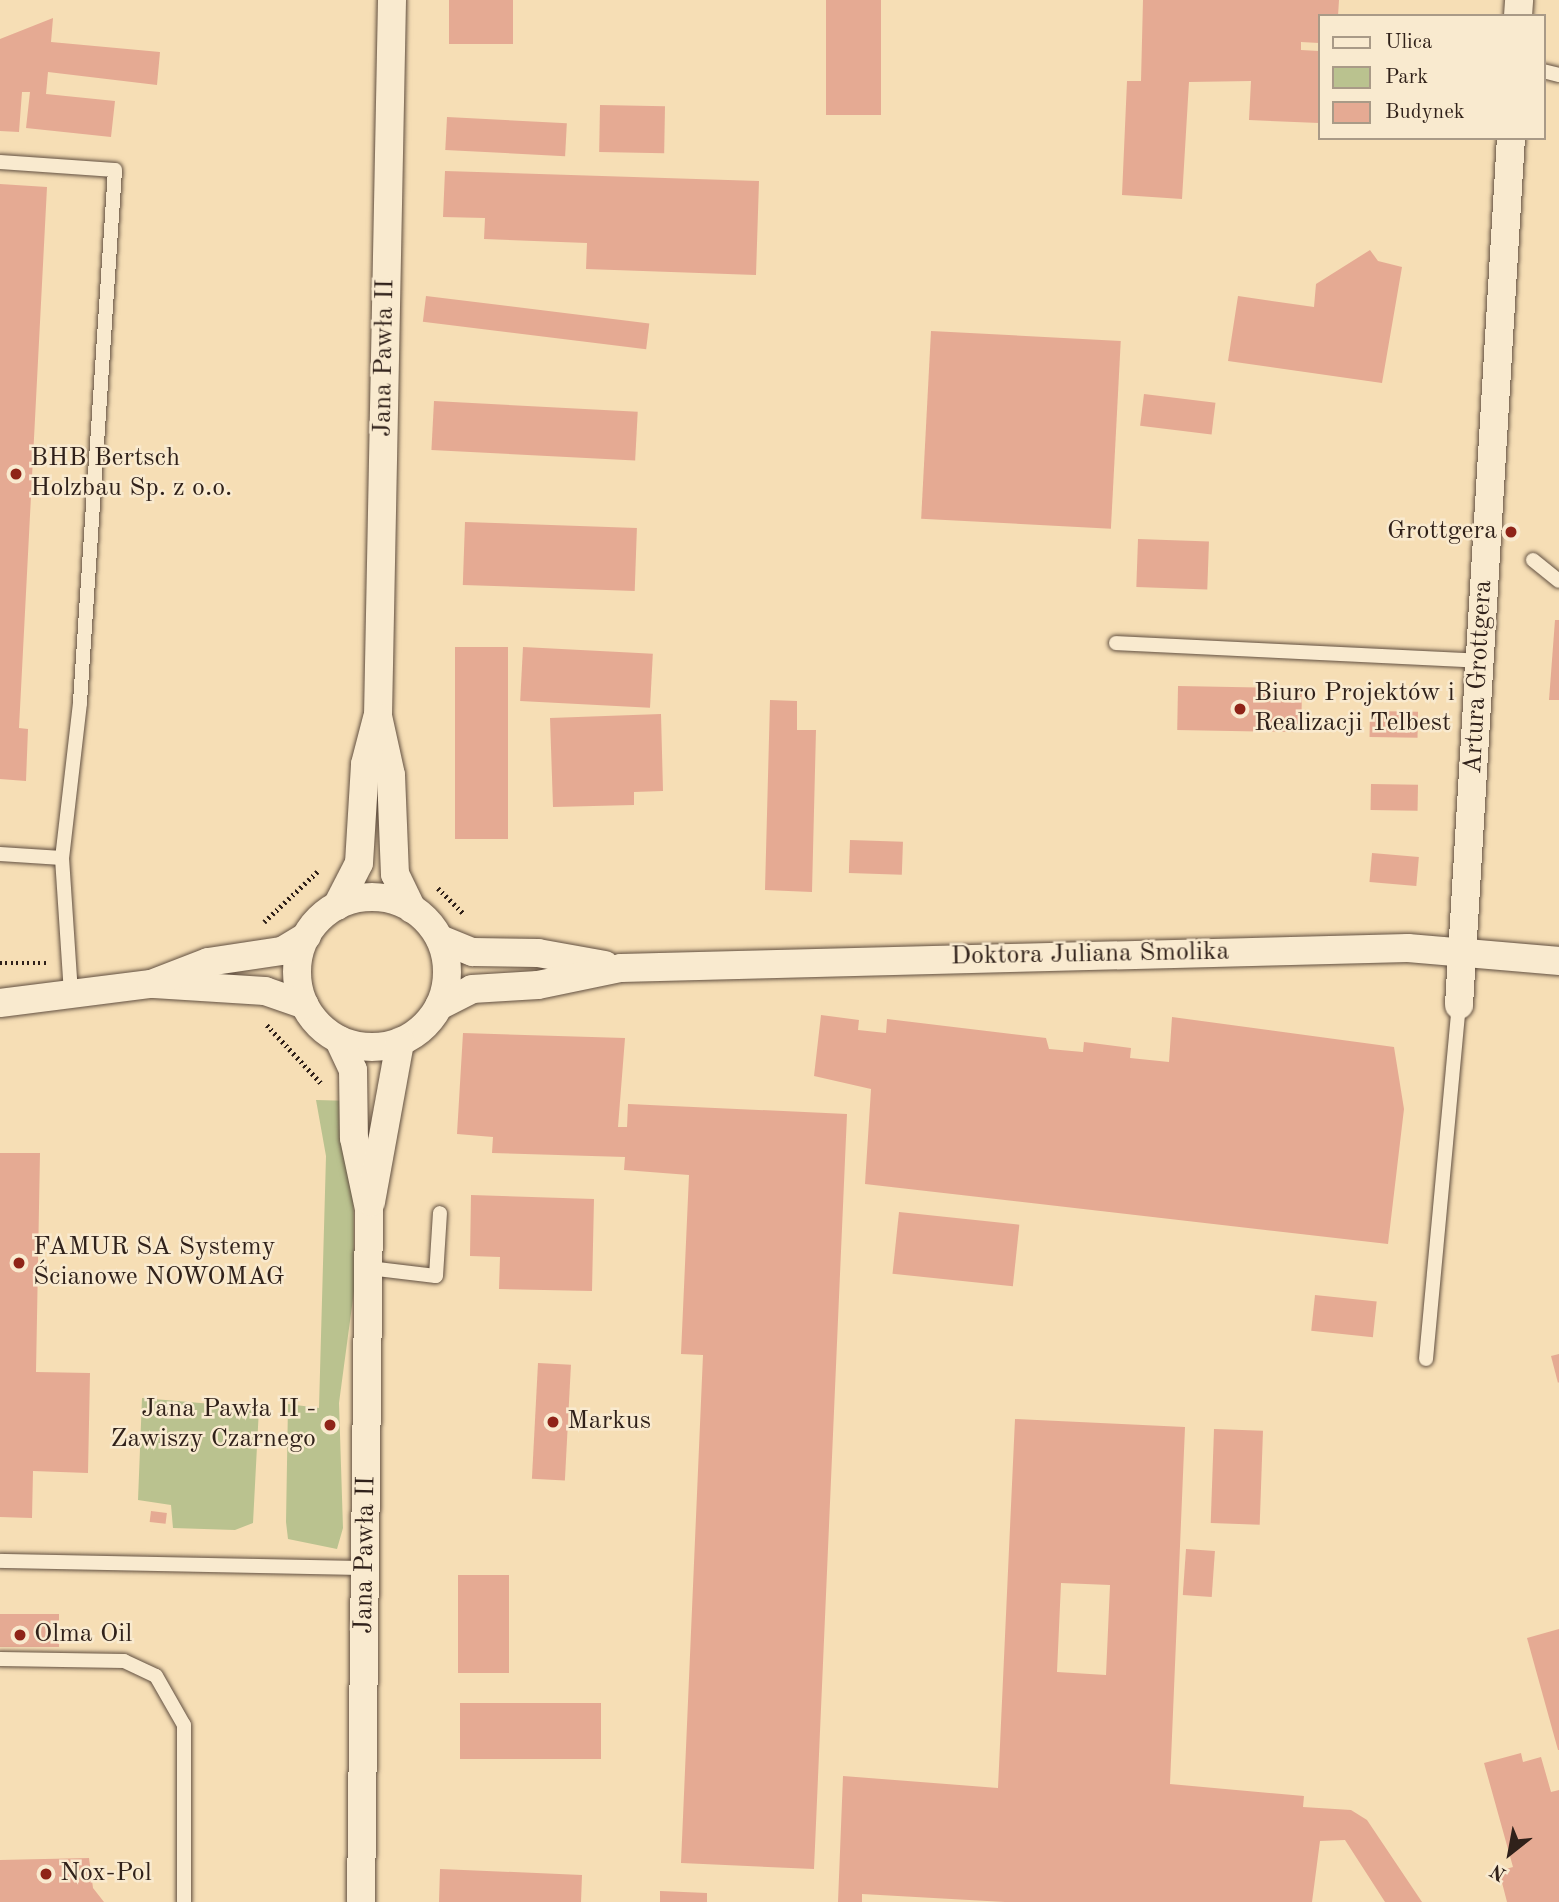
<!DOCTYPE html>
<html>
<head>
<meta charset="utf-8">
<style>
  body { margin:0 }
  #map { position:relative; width:1559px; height:1902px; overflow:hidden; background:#f6deb5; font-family:"Old Standard TT",serif }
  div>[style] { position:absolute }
  .green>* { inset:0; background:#bac28f }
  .building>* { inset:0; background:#e5aa93; transform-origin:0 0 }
  .path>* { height:4.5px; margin-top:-2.25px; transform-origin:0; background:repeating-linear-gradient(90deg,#30211a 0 2px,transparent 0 5.5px) }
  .roads { filter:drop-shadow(0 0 2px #625041) drop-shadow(0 0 2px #625041) }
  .service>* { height:14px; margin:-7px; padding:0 7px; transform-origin:7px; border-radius:7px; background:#f9eacf }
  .minor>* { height:28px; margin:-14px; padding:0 14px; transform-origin:14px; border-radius:14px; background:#f9eacf }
  .minor>.ring { margin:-14px; padding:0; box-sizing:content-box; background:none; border:28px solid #f9eacf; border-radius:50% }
  .dots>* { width:19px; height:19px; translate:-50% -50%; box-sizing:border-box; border:4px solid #f9eacf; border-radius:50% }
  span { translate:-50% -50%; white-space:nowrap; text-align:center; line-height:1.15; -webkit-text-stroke:5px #f9eacf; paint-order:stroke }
  .street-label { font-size:26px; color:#30211a }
  .poi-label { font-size:26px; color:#30211a }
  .left { translate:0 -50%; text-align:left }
  .right { translate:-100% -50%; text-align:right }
  .legend { position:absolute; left:1318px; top:14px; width:228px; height:126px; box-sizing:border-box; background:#f9eacf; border:2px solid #a99a87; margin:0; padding:9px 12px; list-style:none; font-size:21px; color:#30211a }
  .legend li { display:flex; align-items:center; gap:14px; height:35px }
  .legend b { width:35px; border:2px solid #a99a87 }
  .north { position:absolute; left:1475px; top:1818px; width:70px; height:70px; -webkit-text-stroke:5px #f9eacf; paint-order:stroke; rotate:211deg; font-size:19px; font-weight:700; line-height:28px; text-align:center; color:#30211a }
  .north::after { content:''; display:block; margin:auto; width:24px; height:32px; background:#30211a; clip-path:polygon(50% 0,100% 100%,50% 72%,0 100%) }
</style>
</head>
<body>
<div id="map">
  <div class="green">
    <div style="clip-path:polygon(316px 1100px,353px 1101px,354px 1291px,339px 1403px,343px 1528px,337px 1549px,288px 1539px,286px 1522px,288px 1404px,319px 1408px,326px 1156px)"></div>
    <div style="clip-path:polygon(142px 1398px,259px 1408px,253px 1523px,235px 1530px,173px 1528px,171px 1505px,138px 1500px)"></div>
  </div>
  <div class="building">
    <div style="left:449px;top:0;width:64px;height:44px"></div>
    <div style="left:826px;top:0;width:55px;height:115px"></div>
    <div style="clip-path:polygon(1143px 0,1339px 0,1338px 16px,1319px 16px,1319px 43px,1301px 42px,1301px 50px,1319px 51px,1319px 123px,1249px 120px,1251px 81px,1189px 82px,1182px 199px,1122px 195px,1127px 81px,1141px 81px)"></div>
    <div style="clip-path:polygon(53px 18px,51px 42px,160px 52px,157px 85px,48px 72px,46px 94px,115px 101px,111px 137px,26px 128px,30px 92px,22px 92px,19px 132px,0 131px,0 39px)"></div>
    <div style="left:600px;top:105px;width:65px;height:47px;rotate:1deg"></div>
    <div style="left:447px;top:117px;width:120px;height:33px;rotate:3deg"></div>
    <div style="clip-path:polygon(445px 171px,759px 181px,756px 275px,586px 269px,587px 243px,484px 239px,485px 218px,443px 217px)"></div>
    <div style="clip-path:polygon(0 184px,47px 187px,19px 728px,28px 729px,26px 781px,0 779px)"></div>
    <div style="clip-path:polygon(1370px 250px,1378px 261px,1402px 267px,1382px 383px,1228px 361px,1238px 296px,1314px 307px,1316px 284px)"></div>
    <div style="left:426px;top:296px;width:225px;height:26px;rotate:7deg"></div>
    <div style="left:931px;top:331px;width:190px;height:188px;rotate:3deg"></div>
    <div style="left:1144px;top:394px;width:72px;height:32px;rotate:7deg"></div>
    <div style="left:434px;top:401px;width:204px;height:49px;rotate:3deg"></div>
    <div style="left:465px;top:522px;width:172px;height:63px;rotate:2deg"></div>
    <div style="left:1138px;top:539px;width:71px;height:48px;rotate:2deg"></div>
    <div style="clip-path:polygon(1555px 620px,1559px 620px,1559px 700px,1549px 700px)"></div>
    <div style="left:455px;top:647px;width:53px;height:192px"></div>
    <div style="left:523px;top:647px;width:130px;height:54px;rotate:3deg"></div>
    <div style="left:1178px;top:686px;width:124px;height:44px;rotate:1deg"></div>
    <div style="clip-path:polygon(770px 700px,797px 701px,797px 730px,816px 730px,812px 892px,765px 890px)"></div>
    <div style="left:1370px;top:711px;width:48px;height:26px;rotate:1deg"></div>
    <div style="clip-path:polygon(661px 714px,663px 791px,634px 792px,634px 805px,553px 807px,550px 718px)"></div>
    <div style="left:1371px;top:784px;width:47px;height:26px;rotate:1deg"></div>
    <div style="left:850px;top:840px;width:53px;height:33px;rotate:2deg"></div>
    <div style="left:1372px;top:853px;width:47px;height:29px;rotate:5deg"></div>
    <div style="clip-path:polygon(821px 1015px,859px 1020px,858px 1030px,886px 1033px,887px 1019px,1046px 1038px,1049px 1049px,1083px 1052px,1084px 1042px,1131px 1048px,1130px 1058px,1169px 1062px,1172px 1017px,1394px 1047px,1404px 1109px,1388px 1244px,865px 1184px,871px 1089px,814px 1076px)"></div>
    <div style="clip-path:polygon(463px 1033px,625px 1038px,618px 1127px,627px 1127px,628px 1104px,847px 1114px,814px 1869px,681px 1863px,703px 1355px,681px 1354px,689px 1175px,624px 1170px,625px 1157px,492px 1153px,493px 1137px,457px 1134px)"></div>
    <div style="clip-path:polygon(0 1153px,40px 1153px,36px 1372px,90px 1373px,88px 1473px,33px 1471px,32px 1518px,0 1517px)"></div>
    <div style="clip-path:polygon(471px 1195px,594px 1199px,592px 1291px,499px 1289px,500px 1257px,470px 1256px)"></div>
    <div style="left:899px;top:1212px;width:121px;height:62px;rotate:6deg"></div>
    <div style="left:1315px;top:1295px;width:62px;height:36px;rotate:6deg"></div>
    <div style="clip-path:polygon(1559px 1354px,1559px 1382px,1558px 1383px,1551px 1356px)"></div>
    <div style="left:538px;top:1363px;width:33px;height:116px;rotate:3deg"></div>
    <div style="clip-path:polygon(evenodd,1015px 1419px,1185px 1427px,1170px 1784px,1304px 1796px,1303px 1807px,1351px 1810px,1367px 1820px,1422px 1902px,1385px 1902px,1345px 1840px,1320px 1841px,1312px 1902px,1005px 1902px,862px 1894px,862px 1902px,838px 1902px,843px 1776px,998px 1788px,1015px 1419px,1061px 1583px,1110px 1585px,1106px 1675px,1057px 1672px,1061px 1583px)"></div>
    <div style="left:1214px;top:1429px;width:49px;height:94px;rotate:2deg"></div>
    <div style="left:151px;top:1511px;width:16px;height:11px;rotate:7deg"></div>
    <div style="left:1186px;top:1549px;width:29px;height:46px;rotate:4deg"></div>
    <div style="left:458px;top:1575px;width:51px;height:98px"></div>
    <div style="left:0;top:1614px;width:59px;height:33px"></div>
    <div style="clip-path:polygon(1559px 1629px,1559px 1750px,1558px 1750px,1527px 1638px)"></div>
    <div style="left:460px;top:1703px;width:141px;height:56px"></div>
    <div style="clip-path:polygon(1521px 1753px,1523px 1762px,1541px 1757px,1551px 1792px,1559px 1790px,1559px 1902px,1507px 1902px,1499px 1871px,1513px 1867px,1484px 1763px)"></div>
    <div style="clip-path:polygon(89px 1858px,93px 1888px,104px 1902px,0 1902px,0 1860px)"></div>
    <div style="clip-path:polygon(440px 1869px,582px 1875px,581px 1902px,439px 1902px)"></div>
    <div style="clip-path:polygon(660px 1891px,707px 1893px,707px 1902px,660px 1902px)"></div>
  </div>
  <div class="path">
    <div style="left:438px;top:888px;width:37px;rotate:45deg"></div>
    <div style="left:264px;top:922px;width:74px;rotate:-43.4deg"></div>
    <div style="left:0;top:963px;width:46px"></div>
    <div style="left:267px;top:1025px;width:79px;rotate:47deg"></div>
  </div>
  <div class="roads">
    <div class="service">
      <div style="left:1543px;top:71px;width:16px;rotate:14deg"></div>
      <div style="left:0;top:162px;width:115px;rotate:4deg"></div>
      <div style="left:115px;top:170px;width:534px;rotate:93.76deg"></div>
      <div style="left:80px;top:703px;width:156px;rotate:96.6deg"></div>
      <div style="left:1533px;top:560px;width:33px;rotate:39deg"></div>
      <div style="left:1116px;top:643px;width:362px;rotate:2.8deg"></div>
      <div style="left:0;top:854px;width:62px;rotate:3.7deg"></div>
      <div style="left:62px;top:858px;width:135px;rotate:86.2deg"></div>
      <div style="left:369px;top:1268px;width:67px;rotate:6.8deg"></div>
      <div style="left:436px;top:1276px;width:63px;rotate:-86.4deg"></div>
      <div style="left:1426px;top:1359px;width:356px;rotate:-84.7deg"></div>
      <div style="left:0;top:1561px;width:366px;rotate:1.1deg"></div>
      <div style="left:0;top:1659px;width:124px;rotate:0.9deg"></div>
      <div style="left:124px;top:1661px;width:35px;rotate:25deg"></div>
      <div style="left:156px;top:1676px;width:56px;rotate:60.3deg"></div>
      <div style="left:184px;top:1725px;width:177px;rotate:90deg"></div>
    </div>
    <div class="minor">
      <div style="left:392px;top:0;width:716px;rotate:91.12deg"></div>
      <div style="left:378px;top:716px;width:60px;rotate:77.6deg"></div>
      <div style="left:391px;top:775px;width:99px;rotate:87.7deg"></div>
      <div style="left:395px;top:874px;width:39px;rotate:64deg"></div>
      <div style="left:1518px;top:16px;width:16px;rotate:-86deg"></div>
      <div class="ring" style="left:297px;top:897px;width:122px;height:122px"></div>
      <div style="left:337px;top:906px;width:48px;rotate:-62.9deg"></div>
      <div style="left:359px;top:863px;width:99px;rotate:-86.5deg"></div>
      <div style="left:365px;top:764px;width:48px;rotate:-75.4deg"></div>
      <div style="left:440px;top:939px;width:35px;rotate:22deg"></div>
      <div style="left:473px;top:952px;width:65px;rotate:0.9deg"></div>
      <div style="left:538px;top:953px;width:68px;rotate:10.2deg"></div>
      <div style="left:154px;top:984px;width:111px;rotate:3.6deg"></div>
      <div style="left:265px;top:991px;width:42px;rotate:19.3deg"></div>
      <div style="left:0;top:1003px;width:152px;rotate:-7.2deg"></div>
      <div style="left:151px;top:984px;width:61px;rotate:-21.1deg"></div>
      <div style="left:208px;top:962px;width:75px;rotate:-8.5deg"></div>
      <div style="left:282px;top:951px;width:29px;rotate:-31deg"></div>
      <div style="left:1459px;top:1005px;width:869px;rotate:-86.57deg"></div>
      <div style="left:439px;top:1006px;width:37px;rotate:-27deg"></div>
      <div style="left:472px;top:989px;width:66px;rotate:-3.5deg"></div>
      <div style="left:538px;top:985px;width:85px;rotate:-11.6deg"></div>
      <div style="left:621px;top:968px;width:787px;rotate:-1.46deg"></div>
      <div style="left:1408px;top:948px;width:152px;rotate:4.9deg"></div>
      <div style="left:339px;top:1040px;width:33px;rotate:65deg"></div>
      <div style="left:353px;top:1070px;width:68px;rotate:89.2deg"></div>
      <div style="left:354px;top:1138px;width:73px;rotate:78.1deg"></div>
      <div style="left:369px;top:1209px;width:693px;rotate:90.66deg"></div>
      <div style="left:371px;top:1202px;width:163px;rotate:-79.7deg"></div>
    </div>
  </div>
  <div class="dots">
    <div style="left:16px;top:474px;background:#8f2418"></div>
    <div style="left:1511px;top:532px;background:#8f2418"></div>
    <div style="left:1240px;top:709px;background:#8f2418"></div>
    <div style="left:19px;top:1263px;background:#8f2418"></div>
    <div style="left:553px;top:1422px;background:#8f2418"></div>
    <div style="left:330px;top:1425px;background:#8f2418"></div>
    <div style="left:20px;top:1635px;background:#8f2418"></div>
    <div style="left:46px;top:1874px;background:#8f2418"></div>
  </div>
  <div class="street-label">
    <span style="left:385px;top:358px;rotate:-89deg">Jana Pawła II</span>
    <span style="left:1479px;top:677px;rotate:-87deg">Artura Grottgera</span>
    <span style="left:1090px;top:955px;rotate:-1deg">Doktora Juliana Smolika</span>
    <span style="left:366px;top:1555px;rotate:-89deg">Jana Pawła II</span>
  </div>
  <div class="poi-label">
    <span class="left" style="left:30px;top:474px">BHB Bertsch<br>Holzbau Sp. z o.o.</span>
    <span class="right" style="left:1497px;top:532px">Grottgera</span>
    <span class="left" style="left:1254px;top:709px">Biuro Projektów i<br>Realizacji Telbest</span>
    <span class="left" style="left:33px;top:1263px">FAMUR SA Systemy<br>Ścianowe NOWOMAG</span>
    <span class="right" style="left:316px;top:1425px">Jana Pawła II -<br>Zawiszy Czarnego</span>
    <span class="left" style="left:567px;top:1422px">Markus</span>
    <span class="left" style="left:34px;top:1635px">Olma Oil</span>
    <span class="left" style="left:60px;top:1874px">Nox-Pol</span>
  </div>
  <ul class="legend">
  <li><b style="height:9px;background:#f9eacf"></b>Ulica</li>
  <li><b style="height:19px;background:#bac28f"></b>Park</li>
  <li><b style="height:19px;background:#e5aa93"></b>Budynek</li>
  </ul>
  <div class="north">N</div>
</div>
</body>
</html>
